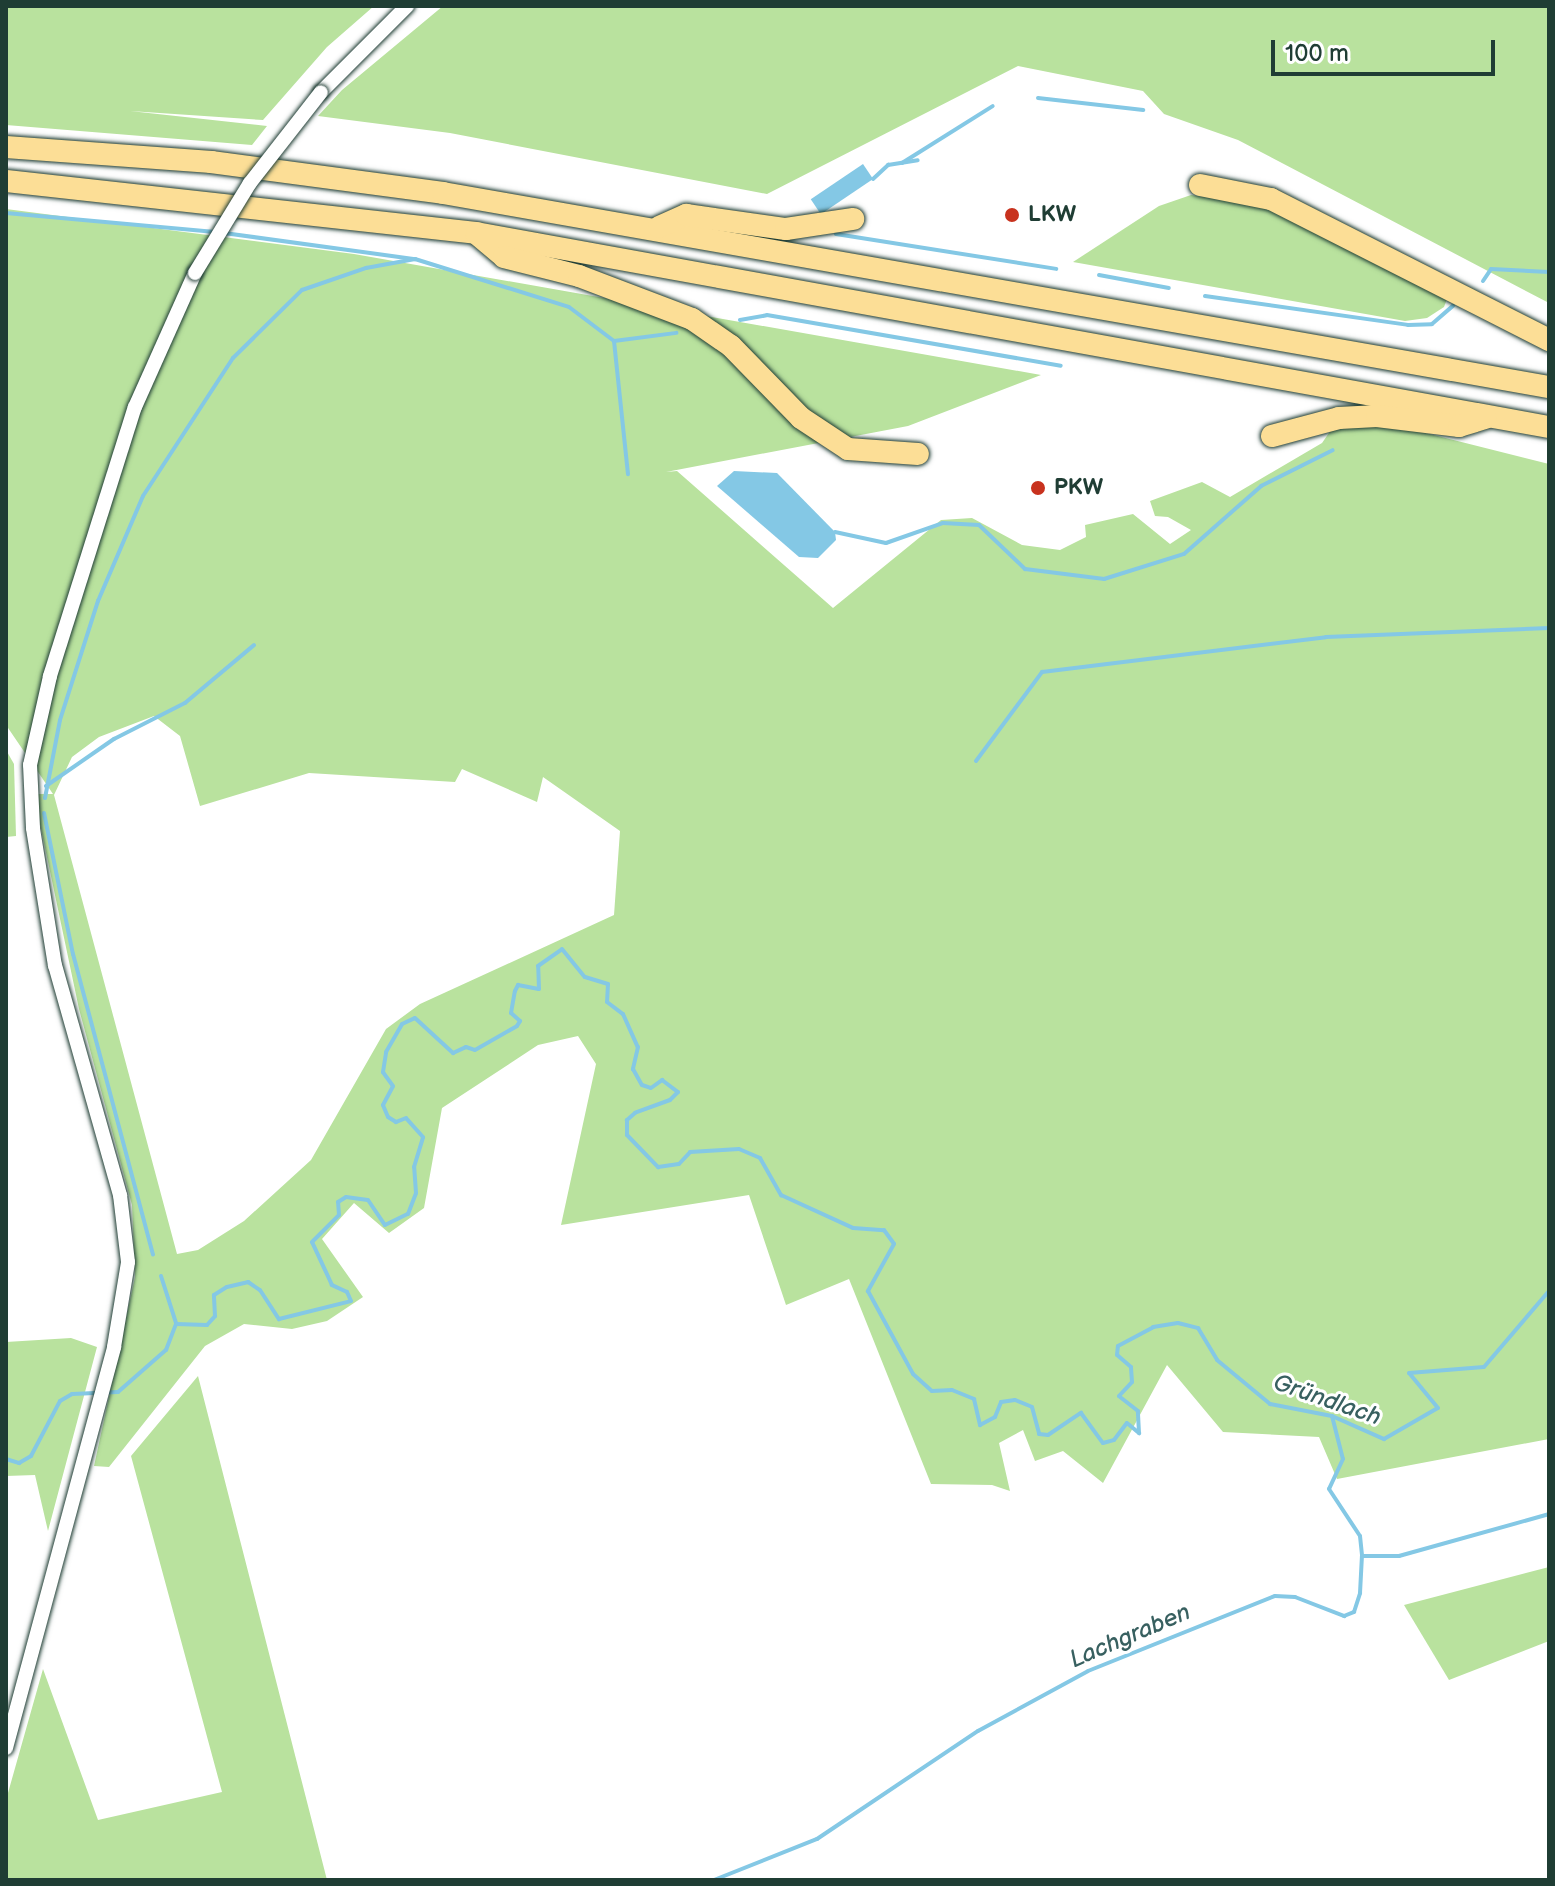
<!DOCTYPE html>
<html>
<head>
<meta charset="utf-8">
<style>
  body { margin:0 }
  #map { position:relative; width:1555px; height:1886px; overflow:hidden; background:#fff; font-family:"Balsamiq Sans",sans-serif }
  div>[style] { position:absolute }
  .green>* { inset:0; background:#b9e29e }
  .water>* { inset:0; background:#84c8e5; transform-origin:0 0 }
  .stream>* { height:4px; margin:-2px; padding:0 2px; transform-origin:2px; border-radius:2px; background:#84c8e5 }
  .roads { filter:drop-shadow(0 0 2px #1f3d34) drop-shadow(0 0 2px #1f3d34) }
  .minor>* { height:14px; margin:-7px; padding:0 7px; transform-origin:7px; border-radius:7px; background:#fff }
  .highway>* { height:22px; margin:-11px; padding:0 11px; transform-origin:11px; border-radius:11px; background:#fcde96 }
  .bridges { filter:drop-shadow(0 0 2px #1f3d34) drop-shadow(0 0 2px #1f3d34) }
  .minor-bridge>* { height:14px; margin:-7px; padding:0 7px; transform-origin:7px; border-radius:7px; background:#fff }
  .dots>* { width:22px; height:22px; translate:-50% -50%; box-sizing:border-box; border:4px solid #fff; border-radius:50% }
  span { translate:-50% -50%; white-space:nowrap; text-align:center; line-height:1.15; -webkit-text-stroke:6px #fff; paint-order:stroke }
  .poi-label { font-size:22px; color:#1f3d34; font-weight:700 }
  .left { translate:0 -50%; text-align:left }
  .water-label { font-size:24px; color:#386060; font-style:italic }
  .frame { position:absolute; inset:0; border:8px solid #1f3d34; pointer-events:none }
  .scale { position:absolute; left:1271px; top:40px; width:224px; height:36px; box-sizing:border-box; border:4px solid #1f3d34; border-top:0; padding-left:10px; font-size:24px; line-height:28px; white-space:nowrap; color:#1f3d34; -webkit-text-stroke:6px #fff; paint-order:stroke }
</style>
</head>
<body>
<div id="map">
  <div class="green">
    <div style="clip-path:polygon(6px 6px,374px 6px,327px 47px,263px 120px,130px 111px,267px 126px,252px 145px,6px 125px)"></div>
    <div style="clip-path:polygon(443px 6px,1549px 6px,1549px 303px,1238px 140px,1164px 114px,1143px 91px,1018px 66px,767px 194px,450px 133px,318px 116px,342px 90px)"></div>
    <div style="clip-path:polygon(1191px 195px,1261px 205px,1447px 299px,1444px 307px,1427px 318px,1405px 321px,1073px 262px,1159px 206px)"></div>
    <div style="clip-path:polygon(evenodd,6px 209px,354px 254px,1041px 375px,908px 426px,666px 472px,677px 471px,833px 608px,941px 520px,972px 518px,1022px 545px,1060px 550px,1086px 537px,1085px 525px,1133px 514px,1170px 544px,1191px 530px,1168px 517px,1155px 516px,1150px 501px,1202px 482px,1230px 497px,1322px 443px,1331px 430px,1390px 424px,1549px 464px,1549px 1439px,1337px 1479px,1319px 1437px,1223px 1432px,1167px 1365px,1103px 1483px,1063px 1451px,1035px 1461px,1023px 1430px,999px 1443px,1010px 1491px,992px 1485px,931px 1484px,849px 1279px,786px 1305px,749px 1195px,561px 1225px,596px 1064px,578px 1036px,538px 1045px,442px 1108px,424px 1208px,389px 1233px,354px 1203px,322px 1239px,363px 1297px,327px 1321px,292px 1329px,244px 1324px,205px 1346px,109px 1467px,94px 1466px,135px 1277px,132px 1205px,79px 1009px,39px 819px,36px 794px,53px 794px,6px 725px,6px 209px,154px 716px,180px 736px,200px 806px,309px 773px,455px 782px,462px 769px,537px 802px,543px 777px,620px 831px,614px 915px,420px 1004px,386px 1029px,311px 1160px,244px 1221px,198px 1250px,177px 1254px,54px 795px,72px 757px,99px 737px,154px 716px)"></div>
    <div style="clip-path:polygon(6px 750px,14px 764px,16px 836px,6px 837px)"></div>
    <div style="clip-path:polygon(71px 1338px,97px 1347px,48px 1531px,35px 1475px,6px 1476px,6px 1342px)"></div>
    <div style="clip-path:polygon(198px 1376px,327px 1880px,6px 1880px,6px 1800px,43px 1669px,98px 1820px,222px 1792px,131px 1456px)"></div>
    <div style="clip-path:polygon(1549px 1567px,1549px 1641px,1449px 1680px,1404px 1605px)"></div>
  </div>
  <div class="water">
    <div style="left:863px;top:164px;width:18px;height:63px;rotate:56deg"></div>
    <div style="clip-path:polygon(734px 471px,777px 473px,835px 532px,836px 540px,818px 558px,799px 557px,717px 486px)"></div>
  </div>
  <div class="stream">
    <div style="left:1038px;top:98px;width:106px;rotate:6.5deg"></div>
    <div style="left:902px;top:163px;width:107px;rotate:-32.1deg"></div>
    <div style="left:873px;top:179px;width:21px;rotate:-43deg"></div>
    <div style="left:888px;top:165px;width:30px;rotate:-9deg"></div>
    <div style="left:6px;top:213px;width:210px;rotate:5.2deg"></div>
    <div style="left:224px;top:233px;width:193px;rotate:7.8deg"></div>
    <div style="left:415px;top:259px;width:161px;rotate:17.3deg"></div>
    <div style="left:569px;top:307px;width:56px;rotate:37.1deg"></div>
    <div style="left:614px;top:341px;width:63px;rotate:-7.4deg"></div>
    <div style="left:836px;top:234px;width:223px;rotate:9deg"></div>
    <div style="left:1099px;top:275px;width:71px;rotate:10.5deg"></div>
    <div style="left:1483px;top:281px;width:14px;rotate:-56deg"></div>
    <div style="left:1491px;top:269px;width:58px;rotate:3deg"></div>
    <div style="left:1205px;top:296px;width:205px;rotate:8.1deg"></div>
    <div style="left:1408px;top:325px;width:24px;rotate:-2deg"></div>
    <div style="left:1432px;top:324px;width:28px;rotate:-41deg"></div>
    <div style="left:740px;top:320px;width:27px;rotate:-10deg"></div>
    <div style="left:767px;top:315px;width:298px;rotate:9.8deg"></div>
    <div style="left:614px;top:341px;width:134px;rotate:84deg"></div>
    <div style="left:835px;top:532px;width:52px;rotate:12.2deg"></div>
    <div style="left:886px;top:543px;width:60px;rotate:-19.3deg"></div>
    <div style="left:943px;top:523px;width:36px;rotate:3deg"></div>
    <div style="left:979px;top:525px;width:64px;rotate:43.7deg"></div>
    <div style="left:1025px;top:569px;width:80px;rotate:7.2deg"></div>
    <div style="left:1104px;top:579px;width:84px;rotate:-17.4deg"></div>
    <div style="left:1184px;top:554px;width:103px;rotate:-41.4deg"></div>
    <div style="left:1261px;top:486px;width:80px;rotate:-26.6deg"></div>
    <div style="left:976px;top:761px;width:111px;rotate:-53.4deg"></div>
    <div style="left:1042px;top:672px;width:286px;rotate:-7deg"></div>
    <div style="left:1326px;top:637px;width:223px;rotate:-2.3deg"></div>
    <div style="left:46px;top:786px;width:83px;rotate:-34.7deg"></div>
    <div style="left:114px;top:739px;width:80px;rotate:-26.9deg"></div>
    <div style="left:185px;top:703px;width:90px;rotate:-40deg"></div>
    <div style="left:45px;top:798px;width:79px;rotate:-79.1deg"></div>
    <div style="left:60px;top:720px;width:125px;rotate:-72.3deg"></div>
    <div style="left:98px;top:601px;width:114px;rotate:-66.8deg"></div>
    <div style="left:143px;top:496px;width:165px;rotate:-56.9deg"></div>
    <div style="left:233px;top:358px;width:97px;rotate:-44.6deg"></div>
    <div style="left:302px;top:290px;width:68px;rotate:-19deg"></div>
    <div style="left:366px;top:268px;width:50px;rotate:-10.4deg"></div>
    <div style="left:44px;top:813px;width:144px;rotate:78.4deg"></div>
    <div style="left:73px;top:954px;width:311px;rotate:75.1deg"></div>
    <div style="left:161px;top:1276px;width:49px;rotate:72.3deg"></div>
    <div style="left:1332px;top:1416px;width:44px;rotate:75.7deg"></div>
    <div style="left:1343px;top:1459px;width:33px;rotate:115deg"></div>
    <div style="left:1329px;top:1489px;width:56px;rotate:56.6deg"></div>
    <div style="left:1360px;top:1536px;width:20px;rotate:84deg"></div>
    <div style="left:6px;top:1459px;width:14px;rotate:17deg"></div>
    <div style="left:19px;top:1463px;width:14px;rotate:-30deg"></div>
    <div style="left:31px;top:1456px;width:62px;rotate:-62.2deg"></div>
    <div style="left:60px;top:1401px;width:14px;rotate:-30deg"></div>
    <div style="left:72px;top:1394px;width:46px;rotate:-2.5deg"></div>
    <div style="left:118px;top:1392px;width:64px;rotate:-41.2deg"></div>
    <div style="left:166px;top:1350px;width:28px;rotate:-69deg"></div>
    <div style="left:176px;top:1324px;width:31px;rotate:2deg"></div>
    <div style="left:207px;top:1325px;width:12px;rotate:-48deg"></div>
    <div style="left:215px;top:1316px;width:21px;rotate:-93deg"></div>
    <div style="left:214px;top:1295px;width:15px;rotate:-32deg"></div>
    <div style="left:227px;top:1287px;width:22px;rotate:-13deg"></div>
    <div style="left:248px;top:1282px;width:14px;rotate:34deg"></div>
    <div style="left:260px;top:1290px;width:35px;rotate:57deg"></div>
    <div style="left:279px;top:1319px;width:74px;rotate:-14deg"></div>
    <div style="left:351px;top:1301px;width:10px;rotate:-114deg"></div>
    <div style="left:347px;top:1292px;width:17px;rotate:-155deg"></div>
    <div style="left:332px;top:1285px;width:47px;rotate:-114.9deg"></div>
    <div style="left:312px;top:1242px;width:38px;rotate:-45deg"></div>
    <div style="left:339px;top:1215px;width:13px;rotate:-94deg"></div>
    <div style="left:338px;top:1202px;width:9px;rotate:-32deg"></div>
    <div style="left:346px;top:1197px;width:22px;rotate:8deg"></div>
    <div style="left:368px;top:1200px;width:30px;rotate:56deg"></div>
    <div style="left:385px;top:1225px;width:25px;rotate:-26deg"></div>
    <div style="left:408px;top:1214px;width:22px;rotate:-69deg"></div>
    <div style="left:416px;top:1193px;width:26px;rotate:-94deg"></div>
    <div style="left:414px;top:1167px;width:31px;rotate:-73deg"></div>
    <div style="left:423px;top:1137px;width:25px;rotate:-132deg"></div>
    <div style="left:406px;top:1118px;width:11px;rotate:158deg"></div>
    <div style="left:396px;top:1122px;width:9px;rotate:-148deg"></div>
    <div style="left:388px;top:1117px;width:13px;rotate:-113deg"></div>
    <div style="left:383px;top:1105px;width:21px;rotate:-62deg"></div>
    <div style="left:393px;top:1086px;width:17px;rotate:-126deg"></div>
    <div style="left:383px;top:1072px;width:20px;rotate:-81deg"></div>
    <div style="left:386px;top:1052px;width:32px;rotate:-60deg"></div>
    <div style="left:402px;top:1024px;width:14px;rotate:-25deg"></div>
    <div style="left:415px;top:1018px;width:52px;rotate:42.6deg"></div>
    <div style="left:453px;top:1053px;width:14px;rotate:-25deg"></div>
    <div style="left:466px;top:1047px;width:9px;rotate:18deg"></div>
    <div style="left:475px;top:1050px;width:48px;rotate:-29.7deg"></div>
    <div style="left:517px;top:1026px;width:6px;rotate:-59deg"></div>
    <div style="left:520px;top:1021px;width:12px;rotate:-138deg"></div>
    <div style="left:511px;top:1013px;width:22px;rotate:-80deg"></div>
    <div style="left:515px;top:991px;width:7px;rotate:-63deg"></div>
    <div style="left:518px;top:985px;width:21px;rotate:11deg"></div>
    <div style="left:539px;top:989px;width:23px;rotate:-92deg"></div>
    <div style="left:538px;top:966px;width:29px;rotate:-35deg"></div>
    <div style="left:562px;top:949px;width:36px;rotate:51deg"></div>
    <div style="left:585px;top:977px;width:24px;rotate:17deg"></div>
    <div style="left:608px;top:984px;width:18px;rotate:93deg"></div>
    <div style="left:607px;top:1002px;width:20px;rotate:37deg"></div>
    <div style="left:623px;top:1014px;width:36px;rotate:66deg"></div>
    <div style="left:638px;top:1047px;width:23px;rotate:103deg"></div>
    <div style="left:633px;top:1069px;width:18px;rotate:61deg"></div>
    <div style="left:642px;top:1085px;width:9px;rotate:18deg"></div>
    <div style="left:651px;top:1088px;width:14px;rotate:-36deg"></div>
    <div style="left:662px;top:1080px;width:20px;rotate:37deg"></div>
    <div style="left:678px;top:1092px;width:11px;rotate:135deg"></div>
    <div style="left:670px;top:1100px;width:37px;rotate:160deg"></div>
    <div style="left:635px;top:1113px;width:11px;rotate:139deg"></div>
    <div style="left:627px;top:1120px;width:15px;rotate:90deg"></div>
    <div style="left:627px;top:1135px;width:45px;rotate:45.9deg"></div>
    <div style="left:658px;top:1167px;width:21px;rotate:-8deg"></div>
    <div style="left:679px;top:1164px;width:16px;rotate:-47deg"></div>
    <div style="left:690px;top:1152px;width:49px;rotate:-3.5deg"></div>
    <div style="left:739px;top:1149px;width:23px;rotate:23deg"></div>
    <div style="left:760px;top:1158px;width:43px;rotate:60.4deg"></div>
    <div style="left:781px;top:1195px;width:79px;rotate:24.6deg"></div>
    <div style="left:853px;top:1228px;width:31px;rotate:4deg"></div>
    <div style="left:884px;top:1230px;width:17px;rotate:54deg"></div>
    <div style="left:894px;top:1244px;width:54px;rotate:119deg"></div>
    <div style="left:868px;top:1291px;width:94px;rotate:61.5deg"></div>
    <div style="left:913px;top:1374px;width:25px;rotate:42deg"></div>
    <div style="left:932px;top:1391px;width:20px;rotate:-3deg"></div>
    <div style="left:952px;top:1390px;width:24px;rotate:22deg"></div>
    <div style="left:974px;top:1399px;width:27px;rotate:77deg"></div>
    <div style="left:980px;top:1425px;width:17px;rotate:-28deg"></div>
    <div style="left:995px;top:1417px;width:16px;rotate:-68deg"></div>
    <div style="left:1001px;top:1402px;width:14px;rotate:-8deg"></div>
    <div style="left:1015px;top:1400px;width:18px;rotate:22deg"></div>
    <div style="left:1032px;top:1407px;width:28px;rotate:75deg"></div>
    <div style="left:1039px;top:1434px;width:9px;rotate:6deg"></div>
    <div style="left:1048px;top:1435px;width:40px;rotate:-34deg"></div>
    <div style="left:1081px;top:1413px;width:37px;rotate:54deg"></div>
    <div style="left:1103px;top:1443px;width:11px;rotate:-15deg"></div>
    <div style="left:1114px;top:1440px;width:21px;rotate:-53deg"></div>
    <div style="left:1127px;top:1423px;width:16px;rotate:40deg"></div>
    <div style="left:1139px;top:1433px;width:22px;rotate:-93deg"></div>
    <div style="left:1138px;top:1411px;width:24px;rotate:-142deg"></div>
    <div style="left:1119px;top:1396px;width:19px;rotate:-47deg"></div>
    <div style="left:1132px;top:1382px;width:15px;rotate:-94deg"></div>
    <div style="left:1131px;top:1367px;width:18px;rotate:-139deg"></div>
    <div style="left:1117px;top:1355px;width:9px;rotate:-84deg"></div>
    <div style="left:1118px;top:1346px;width:40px;rotate:-28deg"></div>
    <div style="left:1153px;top:1327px;width:25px;rotate:-9deg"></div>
    <div style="left:1178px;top:1323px;width:21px;rotate:14deg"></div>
    <div style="left:1198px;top:1328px;width:37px;rotate:59deg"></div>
    <div style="left:1217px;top:1360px;width:69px;rotate:39.7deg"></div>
    <div style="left:1270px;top:1404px;width:63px;rotate:11deg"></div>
    <div style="left:1332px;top:1416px;width:57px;rotate:23.9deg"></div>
    <div style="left:1384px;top:1439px;width:62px;rotate:-29.9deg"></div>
    <div style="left:1438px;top:1408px;width:45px;rotate:-129.6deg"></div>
    <div style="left:1409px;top:1373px;width:75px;rotate:-4.6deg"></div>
    <div style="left:1484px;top:1367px;width:100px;rotate:-49.5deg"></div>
    <div style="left:714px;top:1880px;width:111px;rotate:-21.7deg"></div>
    <div style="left:817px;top:1839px;width:194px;rotate:-33.9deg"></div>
    <div style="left:978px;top:1731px;width:125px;rotate:-28.6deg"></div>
    <div style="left:1088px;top:1671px;width:201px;rotate:-21.9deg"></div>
    <div style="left:1275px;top:1596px;width:20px;rotate:3deg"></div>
    <div style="left:1295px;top:1597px;width:53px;rotate:21.2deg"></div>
    <div style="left:1344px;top:1616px;width:11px;rotate:-22deg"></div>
    <div style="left:1354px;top:1612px;width:20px;rotate:-72deg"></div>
    <div style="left:1360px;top:1593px;width:37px;rotate:-87deg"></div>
    <div style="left:1362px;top:1556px;width:37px"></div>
    <div style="left:1399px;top:1556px;width:156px;rotate:-15.6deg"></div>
  </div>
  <div class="roads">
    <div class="minor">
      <div style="left:321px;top:92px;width:122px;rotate:-45deg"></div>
      <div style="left:6px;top:1748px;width:415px;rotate:-74.9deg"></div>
      <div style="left:114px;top:1347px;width:86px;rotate:-80.6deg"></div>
      <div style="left:128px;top:1262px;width:67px;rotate:-96.8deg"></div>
      <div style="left:120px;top:1195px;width:238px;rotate:-105.8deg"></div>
      <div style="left:55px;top:966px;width:140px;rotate:-99.1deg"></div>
      <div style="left:33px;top:828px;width:63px;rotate:-92.7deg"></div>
      <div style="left:30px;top:765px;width:91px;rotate:-77.3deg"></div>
      <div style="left:50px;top:676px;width:282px;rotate:-72.5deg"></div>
      <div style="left:135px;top:407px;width:147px;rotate:-65.9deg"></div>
    </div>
    <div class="highway">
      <div style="left:6px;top:147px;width:206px;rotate:4.2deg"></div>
      <div style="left:211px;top:162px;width:234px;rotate:7.6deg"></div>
      <div style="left:443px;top:193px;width:1123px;rotate:9.95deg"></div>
      <div style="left:6px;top:181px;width:473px;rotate:6.3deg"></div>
      <div style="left:476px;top:233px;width:1090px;rotate:10.25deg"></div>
      <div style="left:1200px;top:185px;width:72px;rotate:11.2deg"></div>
      <div style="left:1271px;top:199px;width:312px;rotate:26.9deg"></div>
      <div style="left:659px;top:227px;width:30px;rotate:-24deg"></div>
      <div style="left:686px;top:215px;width:101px;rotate:8deg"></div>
      <div style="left:786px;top:229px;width:68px;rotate:-8.5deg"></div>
      <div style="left:477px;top:234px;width:35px;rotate:40deg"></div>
      <div style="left:504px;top:257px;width:77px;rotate:14.2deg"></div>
      <div style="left:579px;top:276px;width:121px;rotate:20.8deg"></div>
      <div style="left:692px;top:319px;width:47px;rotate:34.7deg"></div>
      <div style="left:731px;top:346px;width:100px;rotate:45.8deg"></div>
      <div style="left:801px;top:418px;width:56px;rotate:33.4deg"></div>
      <div style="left:848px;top:449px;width:70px;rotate:4.1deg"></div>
      <div style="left:1272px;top:436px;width:69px;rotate:-15deg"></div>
      <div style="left:1339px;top:418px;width:38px;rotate:-3deg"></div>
      <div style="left:1377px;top:416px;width:83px;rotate:7deg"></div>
      <div style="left:1459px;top:426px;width:28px;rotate:-17deg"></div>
    </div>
  </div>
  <div class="bridges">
    <div class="minor-bridge">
      <div style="left:195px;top:273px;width:105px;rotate:-58.6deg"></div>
      <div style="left:250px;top:183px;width:115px;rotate:-52deg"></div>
    </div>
  </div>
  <div class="dots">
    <div style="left:1012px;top:215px;background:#c8321e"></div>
    <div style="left:1038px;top:488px;background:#c8321e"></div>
  </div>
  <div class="poi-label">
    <span class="left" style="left:1028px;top:215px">LKW</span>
    <span class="left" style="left:1054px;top:488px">PKW</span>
  </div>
  <div class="water-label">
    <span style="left:1327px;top:1400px;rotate:19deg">Gründlach</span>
    <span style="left:1130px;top:1636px;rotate:-23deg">Lachgraben</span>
  </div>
  <div class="frame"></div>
  <div class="scale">100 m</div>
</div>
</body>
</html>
